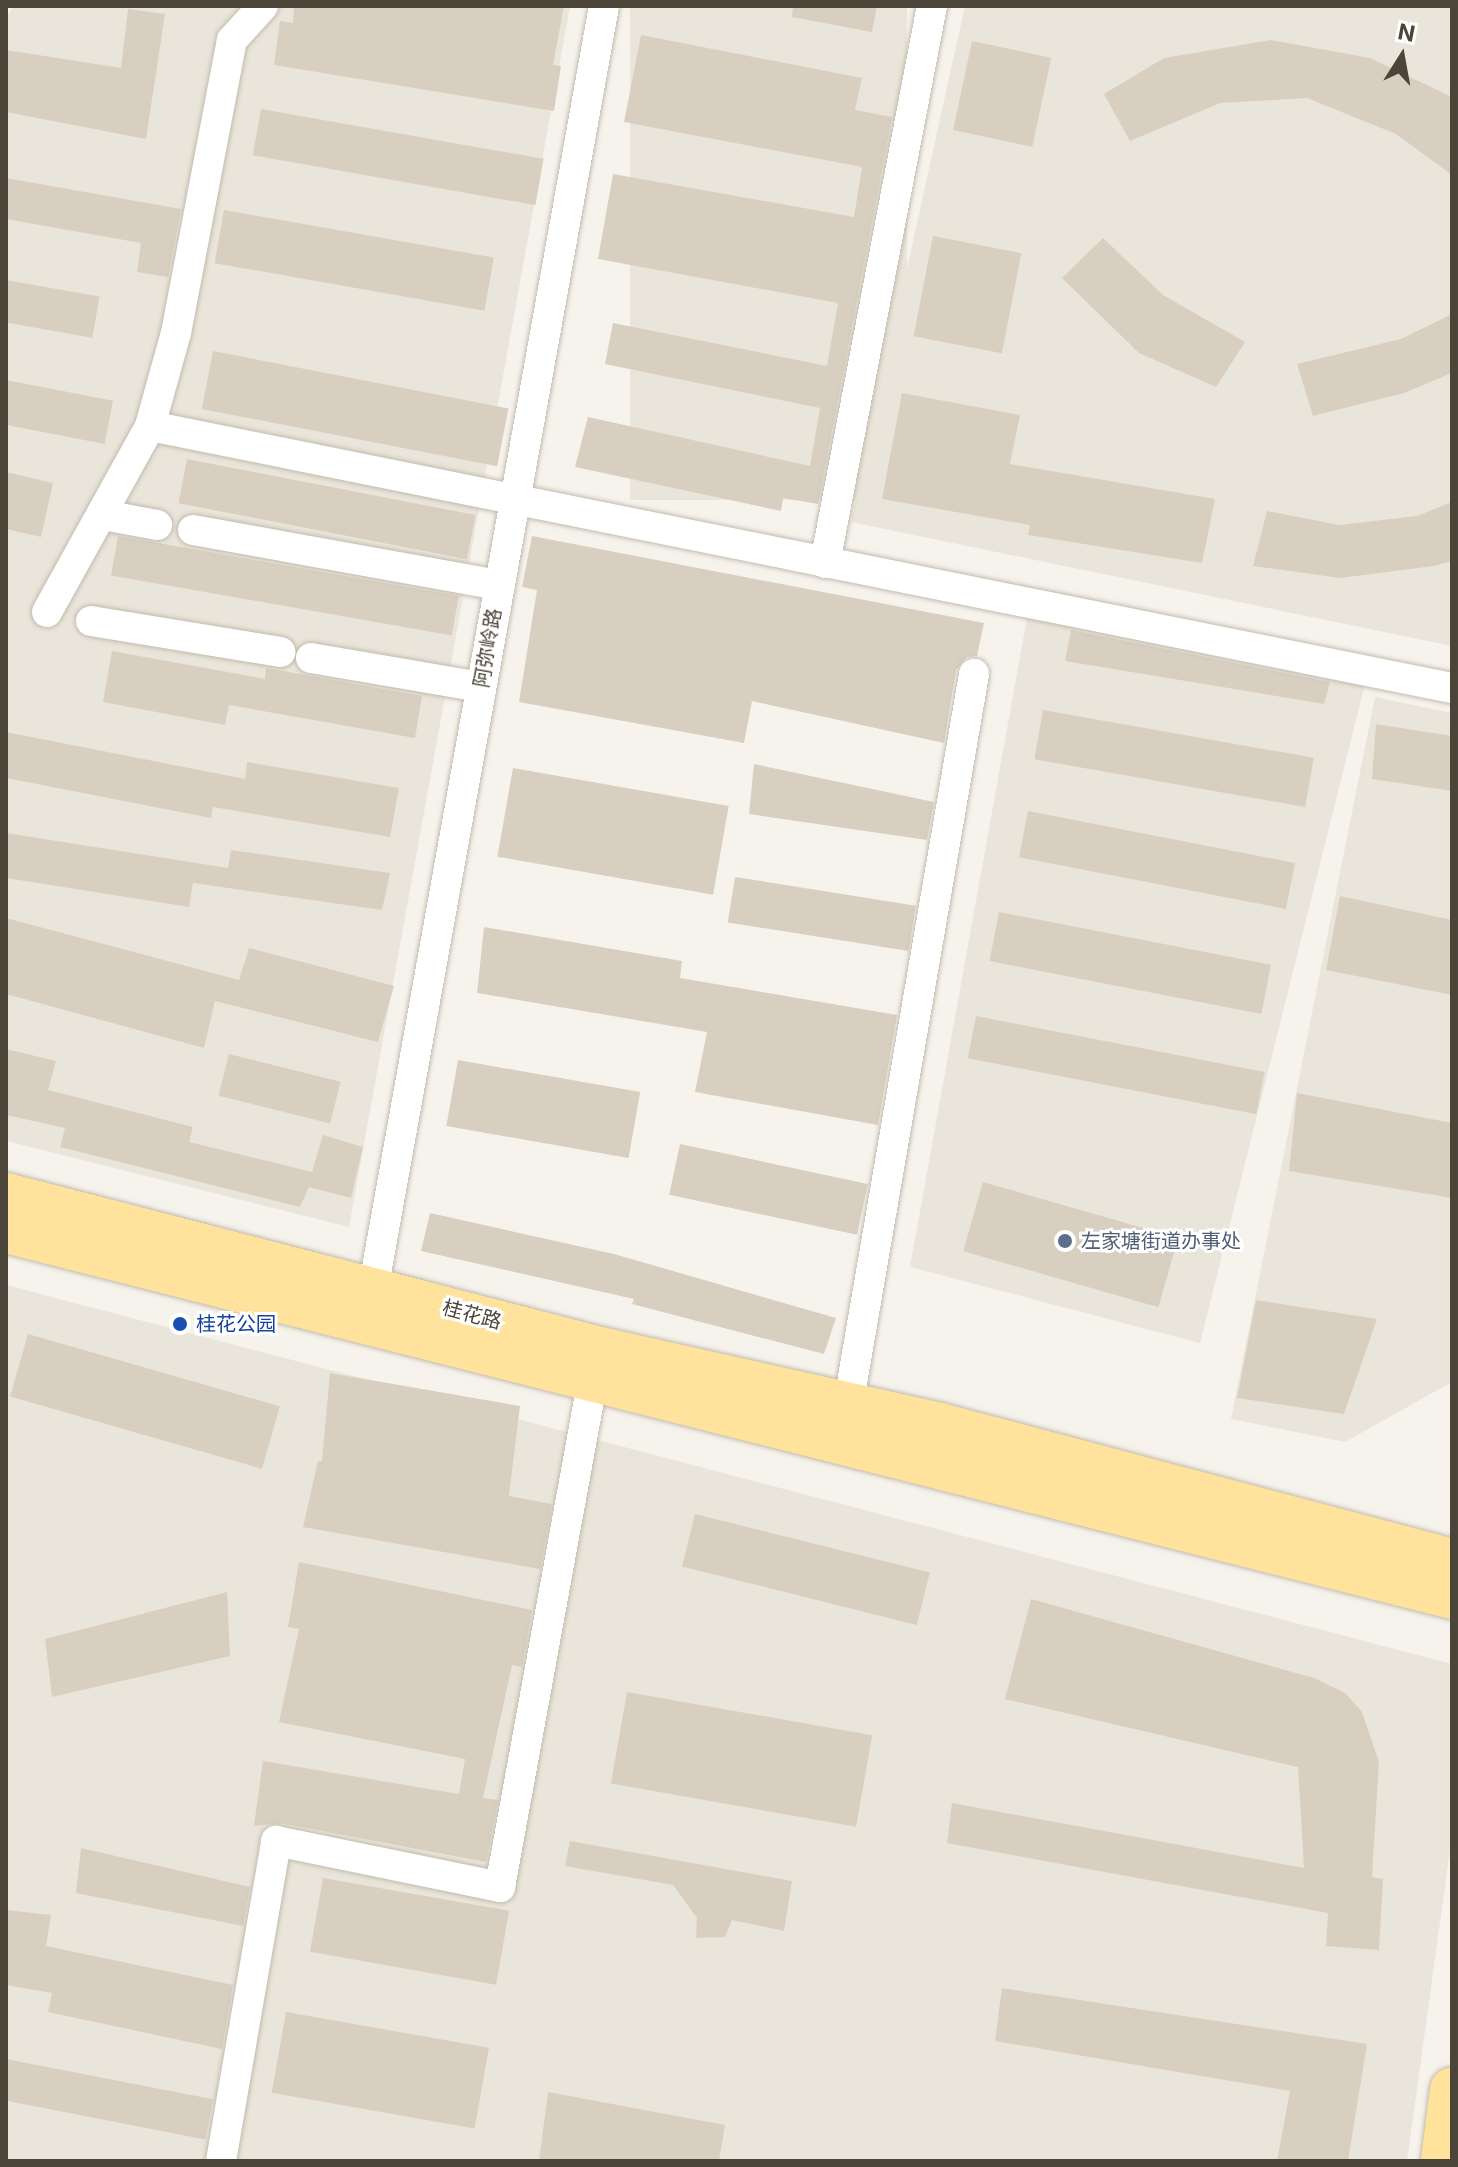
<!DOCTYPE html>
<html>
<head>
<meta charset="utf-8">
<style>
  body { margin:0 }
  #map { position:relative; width:1458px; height:2167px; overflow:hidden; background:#f6f3ec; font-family:Inter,"Noto Sans SC",sans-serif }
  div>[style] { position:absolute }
  .residential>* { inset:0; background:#eae5da; transform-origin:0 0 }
  .building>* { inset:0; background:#d8cfc1; transform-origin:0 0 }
  .roads { filter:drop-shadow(0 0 2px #c2bbae) drop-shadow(0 0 2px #c2bbae) }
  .street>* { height:30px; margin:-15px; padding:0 15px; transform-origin:15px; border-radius:15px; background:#fff }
  .primary>* { height:44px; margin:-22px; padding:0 22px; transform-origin:22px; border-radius:22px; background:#ffe39c }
  .dots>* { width:22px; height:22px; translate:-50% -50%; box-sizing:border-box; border:4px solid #fff; border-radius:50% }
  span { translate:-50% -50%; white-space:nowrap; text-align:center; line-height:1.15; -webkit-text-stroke:6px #fff; paint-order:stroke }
  .street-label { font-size:20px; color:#4b4439 }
  .service-label { font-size:20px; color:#4e5e75 }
  .left { translate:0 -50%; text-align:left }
  .transit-label { font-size:20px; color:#164399 }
  .frame { position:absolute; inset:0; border:8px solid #4b4439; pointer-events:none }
  .north { position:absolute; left:1362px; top:16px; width:80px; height:80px; -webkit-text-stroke:6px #fff; paint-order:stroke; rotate:11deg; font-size:22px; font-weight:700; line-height:32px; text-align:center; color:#4b4439 }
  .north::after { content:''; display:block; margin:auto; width:28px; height:36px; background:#4b4439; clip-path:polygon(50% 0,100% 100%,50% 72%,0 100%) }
</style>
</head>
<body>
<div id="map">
  <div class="residential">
    <div style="clip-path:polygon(13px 6px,570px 6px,349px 1227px,6px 1141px,6px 18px)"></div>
    <div style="left:630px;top:6px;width:277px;height:494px"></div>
    <div style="clip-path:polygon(965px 6px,1452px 6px,1452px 646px,851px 522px)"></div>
    <div style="clip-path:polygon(1027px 618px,1366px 680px,1200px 1343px,910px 1267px)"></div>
    <div style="clip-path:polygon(1375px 697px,1452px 713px,1452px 1382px,1345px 1442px,1231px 1419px)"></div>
    <div style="clip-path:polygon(6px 1285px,1452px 1664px,1452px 1836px,1407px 2161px,6px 2161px)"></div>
  </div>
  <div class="building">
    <div style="clip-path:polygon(294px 6px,564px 6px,553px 65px,561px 66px,554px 111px,274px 65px,280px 21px,293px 23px)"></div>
    <div style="clip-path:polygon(793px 6px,877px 6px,872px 32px,792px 17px)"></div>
    <div style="clip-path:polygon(128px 9px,165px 14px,146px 139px,6px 112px,6px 50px,121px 68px)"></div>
    <div style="clip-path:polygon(641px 35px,862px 78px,855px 110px,892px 117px,818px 504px,783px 498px,781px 511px,575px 467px,588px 417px,810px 466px,820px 408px,605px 364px,613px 323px,827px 366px,838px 303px,598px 259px,613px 174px,854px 217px,862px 167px,624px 122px)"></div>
    <div style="clip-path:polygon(1271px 40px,1370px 58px,1452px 97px,1452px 175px,1396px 134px,1307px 98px,1220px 103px,1130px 141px,1104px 94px,1164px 58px)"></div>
    <div style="left:972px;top:41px;width:81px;height:91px;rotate:12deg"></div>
    <div style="left:261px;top:109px;width:287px;height:47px;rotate:10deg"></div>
    <div style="clip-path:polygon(6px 178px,181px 209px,168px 277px,137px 272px,141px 243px,6px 219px)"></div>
    <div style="left:224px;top:210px;width:274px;height:54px;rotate:10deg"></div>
    <div style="left:933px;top:236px;width:90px;height:102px;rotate:11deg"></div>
    <div style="clip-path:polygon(1103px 238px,1163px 295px,1245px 342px,1216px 387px,1139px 353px,1062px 278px)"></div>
    <div style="left:6px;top:280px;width:95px;height:42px;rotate:10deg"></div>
    <div style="clip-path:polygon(1452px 314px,1452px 373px,1404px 393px,1313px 416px,1297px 364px,1401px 339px)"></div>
    <div style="left:213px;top:351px;width:301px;height:59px;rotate:11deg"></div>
    <div style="left:6px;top:380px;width:109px;height:44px;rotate:11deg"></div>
    <div style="clip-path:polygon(902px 393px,1020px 415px,1010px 464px,1215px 499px,1202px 563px,1028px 535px,1030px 525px,882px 499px)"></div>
    <div style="left:187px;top:459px;width:294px;height:45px;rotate:11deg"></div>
    <div style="clip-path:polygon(6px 472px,53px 483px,41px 537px,6px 529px)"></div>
    <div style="clip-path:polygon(1452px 502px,1452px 561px,1434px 566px,1340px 578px,1253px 566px,1267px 511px,1339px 525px,1417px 516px)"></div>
    <div style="left:118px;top:536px;width:346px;height:40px;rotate:10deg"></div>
    <div style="clip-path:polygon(532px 536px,984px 623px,977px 656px,967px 657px,956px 670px,944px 743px,752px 701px,744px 743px,519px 702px,537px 590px,522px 587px)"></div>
    <div style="clip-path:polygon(1071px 630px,1330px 682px,1324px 704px,1065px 661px)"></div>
    <div style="clip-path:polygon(112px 651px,265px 679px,266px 668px,422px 696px,415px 738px,229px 705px,225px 725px,103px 702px)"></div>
    <div style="left:1043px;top:710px;width:275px;height:50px;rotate:10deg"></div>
    <div style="clip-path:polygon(1376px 724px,1452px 736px,1452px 791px,1372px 779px)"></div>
    <div style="clip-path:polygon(6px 732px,245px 779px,247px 762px,399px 788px,390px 837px,213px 807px,211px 818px,6px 778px)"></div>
    <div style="clip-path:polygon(754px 764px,934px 802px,927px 840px,749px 814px)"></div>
    <div style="left:513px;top:768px;width:219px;height:90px;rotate:10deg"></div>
    <div style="left:1028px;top:811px;width:272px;height:47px;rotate:11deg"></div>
    <div style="clip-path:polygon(6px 833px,228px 868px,231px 850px,390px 873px,382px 910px,193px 883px,189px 907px,6px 878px)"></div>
    <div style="left:735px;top:877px;width:183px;height:46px;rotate:9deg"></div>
    <div style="clip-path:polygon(1340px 896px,1452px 920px,1452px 995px,1326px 970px)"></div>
    <div style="left:999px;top:912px;width:277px;height:50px;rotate:11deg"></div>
    <div style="clip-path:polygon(6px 918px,239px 980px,249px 948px,394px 986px,378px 1042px,215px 1001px,204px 1048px,6px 994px)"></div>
    <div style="clip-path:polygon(484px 927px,682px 961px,680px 978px,897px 1015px,878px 1125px,695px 1092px,707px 1032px,477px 993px)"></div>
    <div style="left:976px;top:1016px;width:294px;height:43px;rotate:11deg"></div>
    <div style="clip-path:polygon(6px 1049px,56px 1061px,48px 1090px,193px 1127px,189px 1142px,312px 1172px,323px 1135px,363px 1147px,351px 1198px,309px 1187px,300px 1207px,60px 1147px,65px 1128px,6px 1115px)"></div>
    <div style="left:229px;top:1054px;width:115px;height:43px;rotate:14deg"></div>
    <div style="left:458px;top:1060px;width:185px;height:67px;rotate:10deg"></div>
    <div style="clip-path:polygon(1297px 1093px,1452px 1123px,1452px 1198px,1289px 1171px)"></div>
    <div style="left:680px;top:1144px;width:192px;height:52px;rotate:12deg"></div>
    <div style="left:983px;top:1182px;width:203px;height:72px;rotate:16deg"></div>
    <div style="clip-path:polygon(430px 1213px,614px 1254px,836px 1318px,824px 1354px,632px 1304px,634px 1299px,421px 1251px)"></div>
    <div style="clip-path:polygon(1256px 1300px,1377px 1319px,1344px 1414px,1237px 1398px)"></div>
    <div style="left:28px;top:1334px;width:262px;height:65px;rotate:16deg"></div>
    <div style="clip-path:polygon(330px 1373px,520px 1406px,509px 1496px,552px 1504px,540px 1569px,303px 1527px,318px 1461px,322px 1461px)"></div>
    <div style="left:695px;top:1514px;width:242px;height:54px;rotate:14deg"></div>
    <div style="clip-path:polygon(299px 1562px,532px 1610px,522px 1667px,512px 1665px,483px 1798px,498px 1800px,486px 1862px,280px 1823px,254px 1826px,263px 1761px,459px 1794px,465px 1759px,279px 1722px,299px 1629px,288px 1627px)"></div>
    <div style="clip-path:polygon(227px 1592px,230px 1656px,52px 1697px,45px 1639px)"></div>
    <div style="clip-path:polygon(1031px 1599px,1314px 1678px,1345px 1693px,1362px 1712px,1379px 1762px,1372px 1877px,1383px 1879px,1379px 1950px,1326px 1946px,1328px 1913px,947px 1843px,952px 1803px,1304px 1868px,1298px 1767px,1005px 1699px)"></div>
    <div style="left:627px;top:1692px;width:249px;height:93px;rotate:10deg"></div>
    <div style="clip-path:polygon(570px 1841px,792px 1881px,784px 1931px,732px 1920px,725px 1937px,696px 1938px,697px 1918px,673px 1885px,565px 1866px)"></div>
    <div style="clip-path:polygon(81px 1848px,250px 1887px,243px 1926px,76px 1893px)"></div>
    <div style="left:323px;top:1878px;width:189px;height:75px;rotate:10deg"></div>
    <div style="clip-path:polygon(6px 1910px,51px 1915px,46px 1946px,233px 1985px,222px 2049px,48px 2012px,52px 1993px,6px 1985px)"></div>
    <div style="clip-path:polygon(1002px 1988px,1367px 2044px,1348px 2161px,1277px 2161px,1290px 2091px,995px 2041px)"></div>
    <div style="left:286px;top:2012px;width:206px;height:82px;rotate:10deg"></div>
    <div style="left:6px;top:2059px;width:211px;height:41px;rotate:11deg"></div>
    <div style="clip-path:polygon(548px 2092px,725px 2125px,719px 2161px,539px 2161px)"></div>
  </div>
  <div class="roads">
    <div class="street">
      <div style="left:150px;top:426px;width:1328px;rotate:11.38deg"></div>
      <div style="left:103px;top:515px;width:55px;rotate:10.5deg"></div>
      <div style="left:193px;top:530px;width:312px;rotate:10.2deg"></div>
      <div style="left:825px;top:563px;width:567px;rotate:-79.13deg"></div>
      <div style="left:47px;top:612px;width:213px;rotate:-61deg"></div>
      <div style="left:150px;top:426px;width:97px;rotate:-74.4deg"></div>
      <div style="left:176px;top:333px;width:298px;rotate:-79.2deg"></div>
      <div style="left:232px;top:40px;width:46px;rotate:-47.6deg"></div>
      <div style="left:91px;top:621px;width:192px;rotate:9.3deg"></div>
      <div style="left:311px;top:658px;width:172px;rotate:9.7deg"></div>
      <div style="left:373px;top:1290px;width:1305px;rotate:-79.8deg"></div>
      <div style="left:848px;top:1406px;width:743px;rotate:-80.23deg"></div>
      <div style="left:221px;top:2161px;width:325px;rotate:-80.2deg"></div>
      <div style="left:276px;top:1841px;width:229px;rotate:11.6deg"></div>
      <div style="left:500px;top:1887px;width:534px;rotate:-79.64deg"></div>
    </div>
    <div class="primary">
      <div style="left:6px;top:1195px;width:614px;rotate:14.53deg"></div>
      <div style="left:600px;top:1349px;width:348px;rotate:12.6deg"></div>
      <div style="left:940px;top:1425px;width:530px;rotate:14.88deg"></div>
      <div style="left:6px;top:1231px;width:1492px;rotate:14.2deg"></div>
      <div style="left:1443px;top:2161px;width:72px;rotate:-82.8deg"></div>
    </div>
  </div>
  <div class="dots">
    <div style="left:1065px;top:1241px;background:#5c6f8a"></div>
    <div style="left:180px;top:1324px;background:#1a4fb4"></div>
  </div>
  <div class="street-label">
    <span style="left:488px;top:648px;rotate:-80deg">阿弥岭路</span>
    <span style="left:472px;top:1315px;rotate:15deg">桂花路</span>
  </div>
  <div class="service-label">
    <span class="left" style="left:1081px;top:1241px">左家塘街道办事处</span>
  </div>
  <div class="transit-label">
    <span class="left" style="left:196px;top:1324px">桂花公园</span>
  </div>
  <div class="frame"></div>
  <div class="north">N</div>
</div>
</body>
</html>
